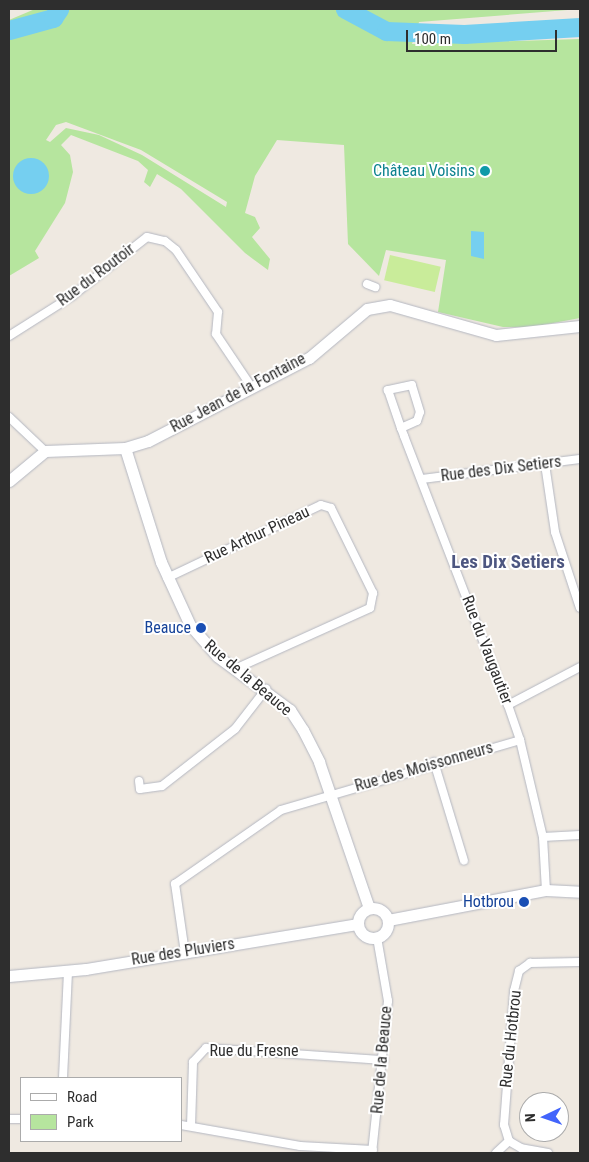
<!DOCTYPE html>
<html>
<head>
<meta charset="utf-8">
<style>
  body { margin:0 }
  #map { position:relative; width:589px; height:1162px; overflow:hidden; background:#efe9e1; font-family:"Roboto Condensed",sans-serif }
  div>[style] { position:absolute }
  .green>* { inset:0; background:#b6e59e }
  .pitch>* { inset:0; background:#c9ec9a; transform-origin:0 0 }
  .water>* { inset:0; background:#75cff0 }
  .round { border-radius:50% }
  .river>* { height:19px; margin:-9.5px; padding:0 9.5px; transform-origin:9.5px; border-radius:9.5px; background:#75cff0 }
  .roads { filter:drop-shadow(0 0 1px #b4b7c1) drop-shadow(0 0 1px #b4b7c1) }
  .street>* { height:8px; margin:-4px; padding:0 4px; transform-origin:4px; border-radius:4px; background:#fff }
  .secondary>* { height:11px; margin:-5.5px; padding:0 5.5px; transform-origin:5.5px; border-radius:5.5px; background:#fff }
  .secondary>.ring { margin:-5.5px; padding:0; box-sizing:content-box; background:none; border:11px solid #fff; border-radius:50% }
  .dots>* { width:14px; height:14px; translate:-50% -50%; box-sizing:border-box; border:2px solid #fff; border-radius:50% }
  span { translate:-50% -50%; white-space:nowrap; text-align:center; line-height:1.15; -webkit-text-stroke:4px #fff; paint-order:stroke }
  .culture-label { font-size:16px; color:#0d838f }
  .right { translate:-100% -50%; text-align:right }
  .street-label { font-size:16px; color:#2e2e2e }
  .transit-label { font-size:16px; color:#164399 }
  .quarter-label { font-size:19px; color:#4d5680; font-weight:700 }
  .frame { position:absolute; inset:0; border:10px solid #2e2e2e; pointer-events:none }
  .legend { position:absolute; left:20px; top:1077px; width:162px; height:65px; box-sizing:border-box; background:#fff; border:1px solid #ababab; margin:0; padding:6px 9px; list-style:none; font-size:15px; color:#2e2e2e }
  .legend li { display:flex; align-items:center; gap:10px; height:25px }
  .legend b { width:25px; border:1px solid #ababab }
  .north { position:absolute; left:519px; top:1092px; width:50px; height:50px; box-sizing:border-box; background:#fff; border:1px solid #ababab; border-radius:50%; rotate:267deg; font-size:14px; font-weight:700; line-height:20px; text-align:center; color:#2e2e2e }
  .north::after { content:''; display:block; margin:auto; width:18px; height:22px; background:#4264fb; clip-path:polygon(50% 0,100% 100%,50% 72%,0 100%) }
  .scale { position:absolute; left:406px; top:30px; width:151px; height:22px; box-sizing:border-box; border:2px solid #2e2e2e; border-top:0; padding-left:6px; font-size:15px; line-height:18px; white-space:nowrap; color:#2e2e2e; -webkit-text-stroke:4px #fff; paint-order:stroke }
</style>
</head>
<body>
<div id="map">
  <div class="green">
    <div style="clip-path:polygon(35px 9px,56px 9px,52px 15px,9px 28px,9px 20px)"></div>
    <div style="clip-path:polygon(evenodd,62px 9px,580px 9px,419px 22px,412px 44px,580px 39px,580px 318px,532px 327px,503px 327px,438px 312px,446px 260px,386px 250px,379px 276px,348px 244px,344px 145px,277px 140px,255px 176px,245px 213px,255px 217px,260px 228px,252px 237px,270px 259px,268px 270px,245px 253px,181px 189px,157px 174px,150px 187px,144px 182px,148px 170px,138px 161px,71px 135px,61px 145px,70px 155px,73px 172px,65px 203px,35px 251px,39px 258px,9px 276px,9px 37px,47px 24px,62px 9px,66px 122px,141px 150px,227px 202px,226px 207px,142px 155px,99px 135px,66px 128px,50px 142px,46px 140px,56px 125px,66px 122px)"></div>
  </div>
  <div class="pitch">
    <div style="left:390px;top:255px;width:52px;height:26px;rotate:13deg"></div>
  </div>
  <div class="water">
    <div class="round" style="left:13px;top:158px;width:36px;height:36px"></div>
    <div style="clip-path:polygon(471px 231px,484px 232px,484px 259px,471px 256px)"></div>
  </div>
  <div class="river">
    <div style="left:345px;top:9px;width:47px;rotate:28.2deg"></div>
    <div style="left:386px;top:31px;width:78px;rotate:2.2deg"></div>
    <div style="left:464px;top:34px;width:116px;rotate:-3.5deg"></div>
    <div style="left:9px;top:30px;width:46px;rotate:-15.3deg"></div>
    <div style="left:53px;top:18px;width:11px;rotate:-56deg"></div>
  </div>
  <div class="roads">
    <div class="street">
      <div style="left:367px;top:284px;width:9px;rotate:21deg"></div>
      <div style="left:9px;top:336px;width:75px;rotate:-32.4deg"></div>
      <div style="left:72px;top:296px;width:95px;rotate:-38.2deg"></div>
      <div style="left:147px;top:237px;width:18px;rotate:13deg"></div>
      <div style="left:165px;top:241px;width:14px;rotate:39deg"></div>
      <div style="left:176px;top:250px;width:75px;rotate:55.9deg"></div>
      <div style="left:218px;top:312px;width:22px;rotate:95deg"></div>
      <div style="left:216px;top:334px;width:63px;rotate:56.1deg"></div>
      <div style="left:9px;top:417px;width:50px;rotate:43.4deg"></div>
      <div style="left:401px;top:428px;width:17px;rotate:-24deg"></div>
      <div style="left:417px;top:421px;width:9px;rotate:-72deg"></div>
      <div style="left:420px;top:412px;width:28px;rotate:-107deg"></div>
      <div style="left:412px;top:385px;width:25px;rotate:168deg"></div>
      <div style="left:388px;top:390px;width:40px;rotate:71.1deg"></div>
      <div style="left:401px;top:428px;width:9px;rotate:69deg"></div>
      <div style="left:404px;top:436px;width:288px;rotate:68.9deg"></div>
      <div style="left:508px;top:705px;width:37px;rotate:71deg"></div>
      <div style="left:520px;top:740px;width:100px;rotate:76.7deg"></div>
      <div style="left:543px;top:837px;width:53px;rotate:86.8deg"></div>
      <div style="left:545px;top:464px;width:69px;rotate:81.6deg"></div>
      <div style="left:555px;top:532px;width:80px;rotate:71.8deg"></div>
      <div style="left:422px;top:479px;width:159px;rotate:-7.2deg"></div>
      <div style="left:167px;top:578px;width:170px;rotate:-25.4deg"></div>
      <div style="left:321px;top:505px;width:10px;rotate:17deg"></div>
      <div style="left:331px;top:508px;width:95px;rotate:63.7deg"></div>
      <div style="left:373px;top:593px;width:15px;rotate:101deg"></div>
      <div style="left:370px;top:608px;width:148px;rotate:155.7deg"></div>
      <div style="left:508px;top:705px;width:81px;rotate:-27.8deg"></div>
      <div style="left:434px;top:762px;width:103px;rotate:73.1deg"></div>
      <div style="left:139px;top:781px;width:8px;rotate:83deg"></div>
      <div style="left:140px;top:789px;width:22px;rotate:-8deg"></div>
      <div style="left:162px;top:786px;width:93px;rotate:-38deg"></div>
      <div style="left:235px;top:729px;width:51px;rotate:-52.2deg"></div>
      <div style="left:543px;top:837px;width:37px;rotate:-3deg"></div>
      <div style="left:185px;top:953px;width:70px;rotate:-98.2deg"></div>
      <div style="left:175px;top:884px;width:129px;rotate:-34.9deg"></div>
      <div style="left:281px;top:810px;width:249px;rotate:-16.3deg"></div>
      <div style="left:63px;top:1078px;width:107px;rotate:-87.3deg"></div>
      <div style="left:9px;top:1119px;width:12px"></div>
      <div style="left:181px;top:1125px;width:121px;rotate:10deg"></div>
      <div style="left:300px;top:1146px;width:73px;rotate:3.1deg"></div>
      <div style="left:191px;top:1126px;width:64px;rotate:-88.2deg"></div>
      <div style="left:193px;top:1062px;width:19px;rotate:-47deg"></div>
      <div style="left:206px;top:1048px;width:178px;rotate:3.9deg"></div>
      <div style="left:372px;top:1153px;width:153px;rotate:-84deg"></div>
      <div style="left:388px;top:1001px;width:65px;rotate:-99.8deg"></div>
      <div style="left:496px;top:1153px;width:18px;rotate:-43deg"></div>
      <div style="left:548px;top:1153px;width:27px;rotate:-170deg"></div>
      <div style="left:521px;top:1148px;width:14px;rotate:-150deg"></div>
      <div style="left:509px;top:1141px;width:17px;rotate:-107deg"></div>
      <div style="left:504px;top:1125px;width:134px;rotate:-85.7deg"></div>
      <div style="left:514px;top:991px;width:21px;rotate:-76deg"></div>
      <div style="left:519px;top:971px;width:14px;rotate:-36deg"></div>
      <div style="left:530px;top:963px;width:50px;rotate:-1.1deg"></div>
    </div>
    <div class="secondary">
      <div style="left:125px;top:448px;width:120px;rotate:72.5deg"></div>
      <div style="left:161px;top:562px;width:69px;rotate:65.3deg"></div>
      <div style="left:190px;top:625px;width:41px;rotate:48.9deg"></div>
      <div style="left:217px;top:656px;width:91px;rotate:36.5deg"></div>
      <div style="left:290px;top:710px;width:24px;rotate:57deg"></div>
      <div style="left:303px;top:730px;width:36px;rotate:63deg"></div>
      <div style="left:319px;top:762px;width:154px;rotate:71.1deg"></div>
      <div style="left:9px;top:481px;width:47px;rotate:-39.8deg"></div>
      <div style="left:45px;top:451px;width:80px;rotate:-2.1deg"></div>
      <div style="left:125px;top:448px;width:24px;rotate:-17deg"></div>
      <div style="left:148px;top:441px;width:181px;rotate:-27.3deg"></div>
      <div style="left:309px;top:358px;width:76px;rotate:-40.2deg"></div>
      <div style="left:367px;top:309px;width:23px;rotate:-10deg"></div>
      <div style="left:390px;top:305px;width:110px;rotate:15.8deg"></div>
      <div style="left:496px;top:335px;width:84px;rotate:-6.1deg"></div>
      <div class="ring" style="left:358px;top:908px;width:19px;height:19px"></div>
      <div style="left:388px;top:920px;width:161px;rotate:-10.8deg"></div>
      <div style="left:546px;top:890px;width:34px;rotate:3deg"></div>
      <div style="left:9px;top:976px;width:77px;rotate:-5.2deg"></div>
      <div style="left:86px;top:969px;width:275px;rotate:-9.4deg"></div>
    </div>
  </div>
  <div class="dots">
    <div style="left:485px;top:171px;background:#0f9aa8"></div>
    <div style="left:201px;top:628px;background:#1a4fb4"></div>
    <div style="left:524px;top:902px;background:#1a4fb4"></div>
  </div>
  <div class="culture-label">
    <span class="right" style="left:475px;top:171px">Château Voisins</span>
  </div>
  <div class="street-label">
    <span style="left:96px;top:275px;rotate:-37deg">Rue du Routoir</span>
    <span style="left:238px;top:393px;rotate:-28deg">Rue Jean de la Fontaine</span>
    <span style="left:501px;top:469px;rotate:-7deg">Rue des Dix Setiers</span>
    <span style="left:257px;top:535px;rotate:-25deg">Rue Arthur Pineau</span>
    <span style="left:487px;top:650px;rotate:69deg">Rue du Vaugautier</span>
    <span style="left:248px;top:678px;rotate:40deg">Rue de la Beauce</span>
    <span style="left:424px;top:767px;rotate:-16deg">Rue des Moissonneurs</span>
    <span style="left:183px;top:952px;rotate:-9deg">Rue des Pluviers</span>
    <span style="left:511px;top:1039px;rotate:-84deg">Rue du Hotbrou</span>
    <span style="left:254px;top:1051px">Rue du Fresne</span>
    <span style="left:382px;top:1060px;rotate:-85deg">Rue de la Beauce</span>
  </div>
  <div class="transit-label">
    <span class="right" style="left:191px;top:628px">Beauce</span>
    <span class="right" style="left:514px;top:902px">Hotbrou</span>
  </div>
  <div class="quarter-label">
    <span style="left:508px;top:562px">Les Dix Setiers</span>
  </div>
  <div class="frame"></div>
  <ul class="legend">
  <li><b style="height:6px;background:#fff"></b>Road</li>
  <li><b style="height:14px;background:#b6e59e"></b>Park</li>
  </ul>
  <div class="north">N</div>
  <div class="scale">100 m</div>
</div>
</body>
</html>
